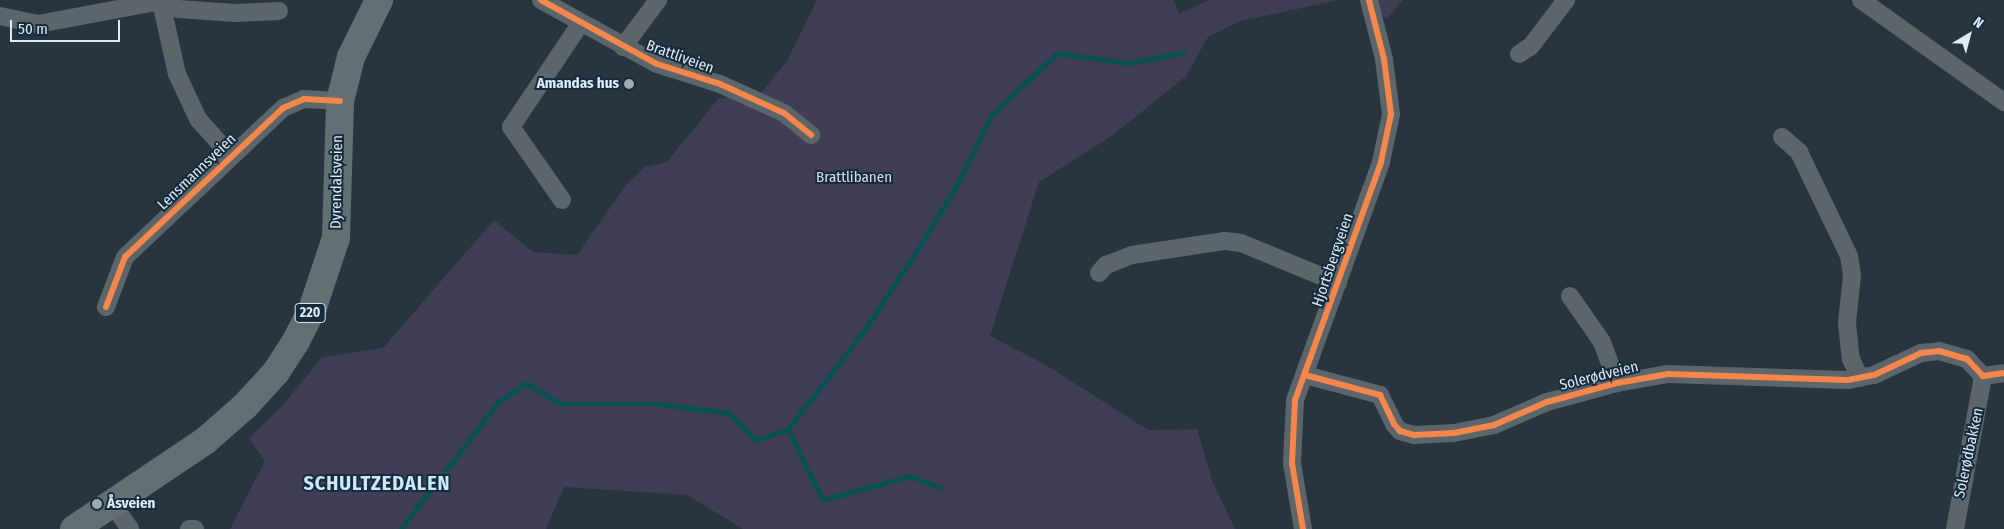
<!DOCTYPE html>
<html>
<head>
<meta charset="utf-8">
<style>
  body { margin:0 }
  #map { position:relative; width:2004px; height:529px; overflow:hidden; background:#29353e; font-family:"Fira Sans Condensed",sans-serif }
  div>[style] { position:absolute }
  .green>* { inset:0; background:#3f3e55 }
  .stream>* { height:4.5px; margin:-2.25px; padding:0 2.25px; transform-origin:2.25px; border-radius:2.25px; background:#095254 }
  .street>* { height:18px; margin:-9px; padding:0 9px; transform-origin:9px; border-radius:9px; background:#5c6569 }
  .primary>* { height:28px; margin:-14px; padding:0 14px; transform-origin:14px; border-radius:14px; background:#636f73 }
  .cycleway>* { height:6px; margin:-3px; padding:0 3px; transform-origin:3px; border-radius:3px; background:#f5874c }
  .dots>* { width:14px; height:14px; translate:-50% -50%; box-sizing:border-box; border:2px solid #162c3c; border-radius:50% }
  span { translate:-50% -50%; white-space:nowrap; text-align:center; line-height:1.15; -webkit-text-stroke:4px #162c3c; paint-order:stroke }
  .shield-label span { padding:1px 4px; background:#162c3c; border:1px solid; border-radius:4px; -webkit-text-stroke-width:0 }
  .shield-label { font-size:14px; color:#ddebf5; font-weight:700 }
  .street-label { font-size:15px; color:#ddebf5 }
  .poi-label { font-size:15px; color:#ddebf5; font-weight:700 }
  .right { translate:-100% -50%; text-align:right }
  .left { translate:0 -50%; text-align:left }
  .park-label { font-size:15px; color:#dbd9f6 }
  .district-label { font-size:20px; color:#cde7fd; font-weight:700; letter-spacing:1px }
  .north { position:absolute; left:1944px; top:10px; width:50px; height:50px; -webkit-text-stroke:4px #162c3c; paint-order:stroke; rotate:37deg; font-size:14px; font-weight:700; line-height:20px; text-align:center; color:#ddebf5 }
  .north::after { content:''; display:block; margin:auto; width:18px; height:22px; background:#ddebf5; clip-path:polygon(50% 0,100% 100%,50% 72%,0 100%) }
  .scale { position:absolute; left:10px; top:20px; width:110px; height:22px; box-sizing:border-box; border:2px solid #ddebf5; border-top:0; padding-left:6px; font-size:15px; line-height:18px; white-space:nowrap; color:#ddebf5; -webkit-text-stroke:4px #162c3c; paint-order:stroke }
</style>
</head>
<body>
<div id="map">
  <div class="green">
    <div style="clip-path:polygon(817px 0,1174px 0,1179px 14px,1209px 0,1339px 0,1240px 21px,1208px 37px,1186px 76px,1113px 135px,1039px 182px,990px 336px,1046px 365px,1148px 430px,1197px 429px,1213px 483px,1235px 529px,743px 529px,687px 495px,564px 487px,546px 529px,230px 529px,265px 461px,249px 438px,284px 404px,322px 357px,383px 348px,494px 220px,533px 252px,577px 255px,626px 185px,645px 167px,667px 162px,718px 99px,762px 92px,787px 61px)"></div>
    <div style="clip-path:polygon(1361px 0,1403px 0,1387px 19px)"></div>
  </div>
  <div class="stream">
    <div style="left:788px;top:429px;width:124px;rotate:-52.2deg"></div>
    <div style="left:864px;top:331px;width:95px;rotate:-56.6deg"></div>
    <div style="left:916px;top:252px;width:76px;rotate:-58.4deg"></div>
    <div style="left:956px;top:187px;width:79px;rotate:-63.8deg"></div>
    <div style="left:991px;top:116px;width:91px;rotate:-43.7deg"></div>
    <div style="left:1057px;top:53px;width:72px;rotate:8deg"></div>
    <div style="left:1128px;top:63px;width:56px;rotate:-10.3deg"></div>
    <div style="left:401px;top:529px;width:160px;rotate:-52.6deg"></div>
    <div style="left:498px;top:402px;width:34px;rotate:-34deg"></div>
    <div style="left:526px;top:383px;width:41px;rotate:31deg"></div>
    <div style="left:561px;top:404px;width:99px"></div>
    <div style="left:660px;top:404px;width:70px;rotate:7.4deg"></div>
    <div style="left:729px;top:413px;width:38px;rotate:45deg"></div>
    <div style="left:756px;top:440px;width:34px;rotate:-19deg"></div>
    <div style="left:788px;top:429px;width:79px;rotate:63.8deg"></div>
    <div style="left:823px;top:500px;width:90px;rotate:-15.4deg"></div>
    <div style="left:910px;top:476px;width:33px;rotate:21deg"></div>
  </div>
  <div class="street">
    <div style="left:541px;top:0;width:132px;rotate:28.9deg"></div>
    <div style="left:657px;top:64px;width:66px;rotate:17.6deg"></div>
    <div style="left:720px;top:84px;width:70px;rotate:24.4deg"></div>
    <div style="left:784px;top:113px;width:35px;rotate:39deg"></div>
    <div style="left:1861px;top:0;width:176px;rotate:35.5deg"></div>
    <div style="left:161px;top:2px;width:74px;rotate:77.5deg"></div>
    <div style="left:177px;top:74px;width:50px;rotate:65deg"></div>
    <div style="left:198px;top:119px;width:50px;rotate:48.3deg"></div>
    <div style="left:161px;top:2px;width:18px;rotate:22deg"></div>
    <div style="left:178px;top:9px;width:58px;rotate:3.9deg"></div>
    <div style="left:236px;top:13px;width:43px;rotate:-2.7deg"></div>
    <div style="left:0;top:16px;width:39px;rotate:12deg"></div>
    <div style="left:38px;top:24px;width:130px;rotate:-10.6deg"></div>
    <div style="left:623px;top:47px;width:59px;rotate:-53.3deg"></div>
    <div style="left:1519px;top:54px;width:14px;rotate:-34deg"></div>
    <div style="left:1531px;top:46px;width:58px;rotate:-52.7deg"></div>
    <div style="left:1782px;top:137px;width:23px;rotate:41deg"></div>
    <div style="left:1799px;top:152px;width:115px;rotate:64.3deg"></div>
    <div style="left:1849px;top:256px;width:20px;rotate:81deg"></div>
    <div style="left:1852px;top:276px;width:47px;rotate:96.1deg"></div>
    <div style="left:1847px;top:323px;width:36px;rotate:84deg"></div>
    <div style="left:1851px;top:359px;width:21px;rotate:65deg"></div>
    <div style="left:562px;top:200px;width:89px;rotate:-124.9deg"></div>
    <div style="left:511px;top:127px;width:125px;rotate:-56.1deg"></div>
    <div style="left:1099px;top:273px;width:11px;rotate:-49deg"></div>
    <div style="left:1106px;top:265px;width:28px;rotate:-21deg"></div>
    <div style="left:1132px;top:255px;width:94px;rotate:-8.6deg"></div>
    <div style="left:1225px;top:241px;width:16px;rotate:7deg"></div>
    <div style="left:1241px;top:243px;width:105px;rotate:22.4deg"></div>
    <div style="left:1570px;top:296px;width:56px;rotate:55.2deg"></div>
    <div style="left:1602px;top:342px;width:44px;rotate:69.9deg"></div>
    <div style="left:106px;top:307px;width:53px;rotate:-69.2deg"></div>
    <div style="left:125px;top:257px;width:217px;rotate:-43.3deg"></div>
    <div style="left:283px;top:108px;width:23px;rotate:-23deg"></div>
    <div style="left:304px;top:99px;width:36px;rotate:3deg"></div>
    <div style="left:1305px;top:375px;width:78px;rotate:14.9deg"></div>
    <div style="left:1380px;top:395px;width:32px;rotate:64deg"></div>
    <div style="left:1394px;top:424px;width:9px;rotate:49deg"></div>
    <div style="left:1400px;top:431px;width:15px;rotate:16deg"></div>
    <div style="left:1414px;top:435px;width:40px;rotate:-2.9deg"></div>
    <div style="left:1454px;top:433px;width:41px;rotate:-11.3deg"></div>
    <div style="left:1494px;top:425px;width:58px;rotate:-23.5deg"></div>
    <div style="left:1547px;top:402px;width:73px;rotate:-15.2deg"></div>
    <div style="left:1617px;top:383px;width:52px;rotate:-10deg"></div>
    <div style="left:1668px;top:374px;width:180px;rotate:1.9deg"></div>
    <div style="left:1848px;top:380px;width:26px;rotate:-11deg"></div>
    <div style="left:1874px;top:375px;width:52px;rotate:-25.1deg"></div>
    <div style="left:1921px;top:353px;width:18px;rotate:-6deg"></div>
    <div style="left:1939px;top:351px;width:29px;rotate:16deg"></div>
    <div style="left:1967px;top:359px;width:23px;rotate:47deg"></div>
    <div style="left:1983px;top:376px;width:21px;rotate:-8deg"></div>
    <div style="left:112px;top:504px;width:31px;rotate:54deg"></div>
    <div style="left:189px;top:529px;width:6px"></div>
    <div style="left:1303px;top:529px;width:67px;rotate:-99.5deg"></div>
    <div style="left:1292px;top:463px;width:63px;rotate:-87.3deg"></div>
    <div style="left:1295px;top:400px;width:253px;rotate:-70.1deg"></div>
    <div style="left:1381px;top:162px;width:49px;rotate:-78.2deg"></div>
    <div style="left:1391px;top:114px;width:55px;rotate:-97.3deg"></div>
    <div style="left:1384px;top:59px;width:61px;rotate:-104.3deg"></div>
    <div style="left:1955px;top:529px;width:156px;rotate:-79.6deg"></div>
  </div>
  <div class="primary">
    <div style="left:74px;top:529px;width:158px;rotate:-33.9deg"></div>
    <div style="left:205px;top:441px;width:53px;rotate:-41.2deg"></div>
    <div style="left:245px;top:406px;width:46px;rotate:-47.6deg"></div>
    <div style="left:276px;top:372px;width:37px;rotate:-57deg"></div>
    <div style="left:296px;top:341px;width:38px;rotate:-63deg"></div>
    <div style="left:313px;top:307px;width:73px;rotate:-71.6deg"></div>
    <div style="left:336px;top:238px;width:137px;rotate:-88.3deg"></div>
    <div style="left:340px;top:101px;width:45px;rotate:-76deg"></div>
    <div style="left:351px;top:57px;width:64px;rotate:-63.8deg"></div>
  </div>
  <div class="cycleway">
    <div style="left:541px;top:0;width:132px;rotate:28.9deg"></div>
    <div style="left:657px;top:64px;width:66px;rotate:17.6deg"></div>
    <div style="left:720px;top:84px;width:70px;rotate:24.4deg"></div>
    <div style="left:784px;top:113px;width:35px;rotate:39deg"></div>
    <div style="left:106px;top:307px;width:53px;rotate:-69.2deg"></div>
    <div style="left:125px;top:257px;width:217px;rotate:-43.3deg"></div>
    <div style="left:283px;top:108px;width:23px;rotate:-23deg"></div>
    <div style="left:304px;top:99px;width:36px;rotate:3deg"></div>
    <div style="left:1305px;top:375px;width:78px;rotate:14.9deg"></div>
    <div style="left:1380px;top:395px;width:32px;rotate:64deg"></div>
    <div style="left:1394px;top:424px;width:9px;rotate:49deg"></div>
    <div style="left:1400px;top:431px;width:15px;rotate:16deg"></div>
    <div style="left:1414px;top:435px;width:40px;rotate:-2.9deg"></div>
    <div style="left:1454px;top:433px;width:41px;rotate:-11.3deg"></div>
    <div style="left:1494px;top:425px;width:58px;rotate:-23.5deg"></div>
    <div style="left:1547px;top:402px;width:73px;rotate:-15.2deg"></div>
    <div style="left:1617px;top:383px;width:52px;rotate:-10deg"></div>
    <div style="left:1668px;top:374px;width:180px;rotate:1.9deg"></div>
    <div style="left:1848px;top:380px;width:26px;rotate:-11deg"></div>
    <div style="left:1874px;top:375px;width:52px;rotate:-25.1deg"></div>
    <div style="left:1921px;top:353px;width:18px;rotate:-6deg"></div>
    <div style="left:1939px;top:351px;width:29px;rotate:16deg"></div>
    <div style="left:1967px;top:359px;width:23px;rotate:47deg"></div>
    <div style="left:1983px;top:376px;width:21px;rotate:-8deg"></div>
    <div style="left:1303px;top:529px;width:67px;rotate:-99.5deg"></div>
    <div style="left:1292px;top:463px;width:63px;rotate:-87.3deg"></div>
    <div style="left:1295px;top:400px;width:253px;rotate:-70.1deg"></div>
    <div style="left:1381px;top:162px;width:49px;rotate:-78.2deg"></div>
    <div style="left:1391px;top:114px;width:55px;rotate:-97.3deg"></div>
    <div style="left:1384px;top:59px;width:61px;rotate:-104.3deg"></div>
  </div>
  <div class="dots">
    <div style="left:629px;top:84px;background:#9eabb5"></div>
    <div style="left:97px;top:504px;background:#9eabb5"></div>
  </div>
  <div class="shield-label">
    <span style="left:310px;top:313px">220</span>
  </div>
  <div class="street-label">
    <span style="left:680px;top:57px;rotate:20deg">Brattliveien</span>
    <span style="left:197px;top:172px;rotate:-44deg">Lensmannsveien</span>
    <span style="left:337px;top:182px;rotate:-89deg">Dyrendalsveien</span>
    <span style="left:1333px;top:260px;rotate:-71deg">Hjortsbergveien</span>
    <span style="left:1599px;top:376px;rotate:-14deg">Solerødveien</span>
    <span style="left:1969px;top:453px;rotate:-78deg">Solerødbakken</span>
  </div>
  <div class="poi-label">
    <span class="right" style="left:619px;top:84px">Amandas hus</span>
    <span class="left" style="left:107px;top:504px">Åsveien</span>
  </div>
  <div class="park-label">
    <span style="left:854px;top:178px">Brattlibanen</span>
  </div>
  <div class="district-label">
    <span style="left:377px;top:483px">SCHULTZEDALEN</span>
  </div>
  <div class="north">N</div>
  <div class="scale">50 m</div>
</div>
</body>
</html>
